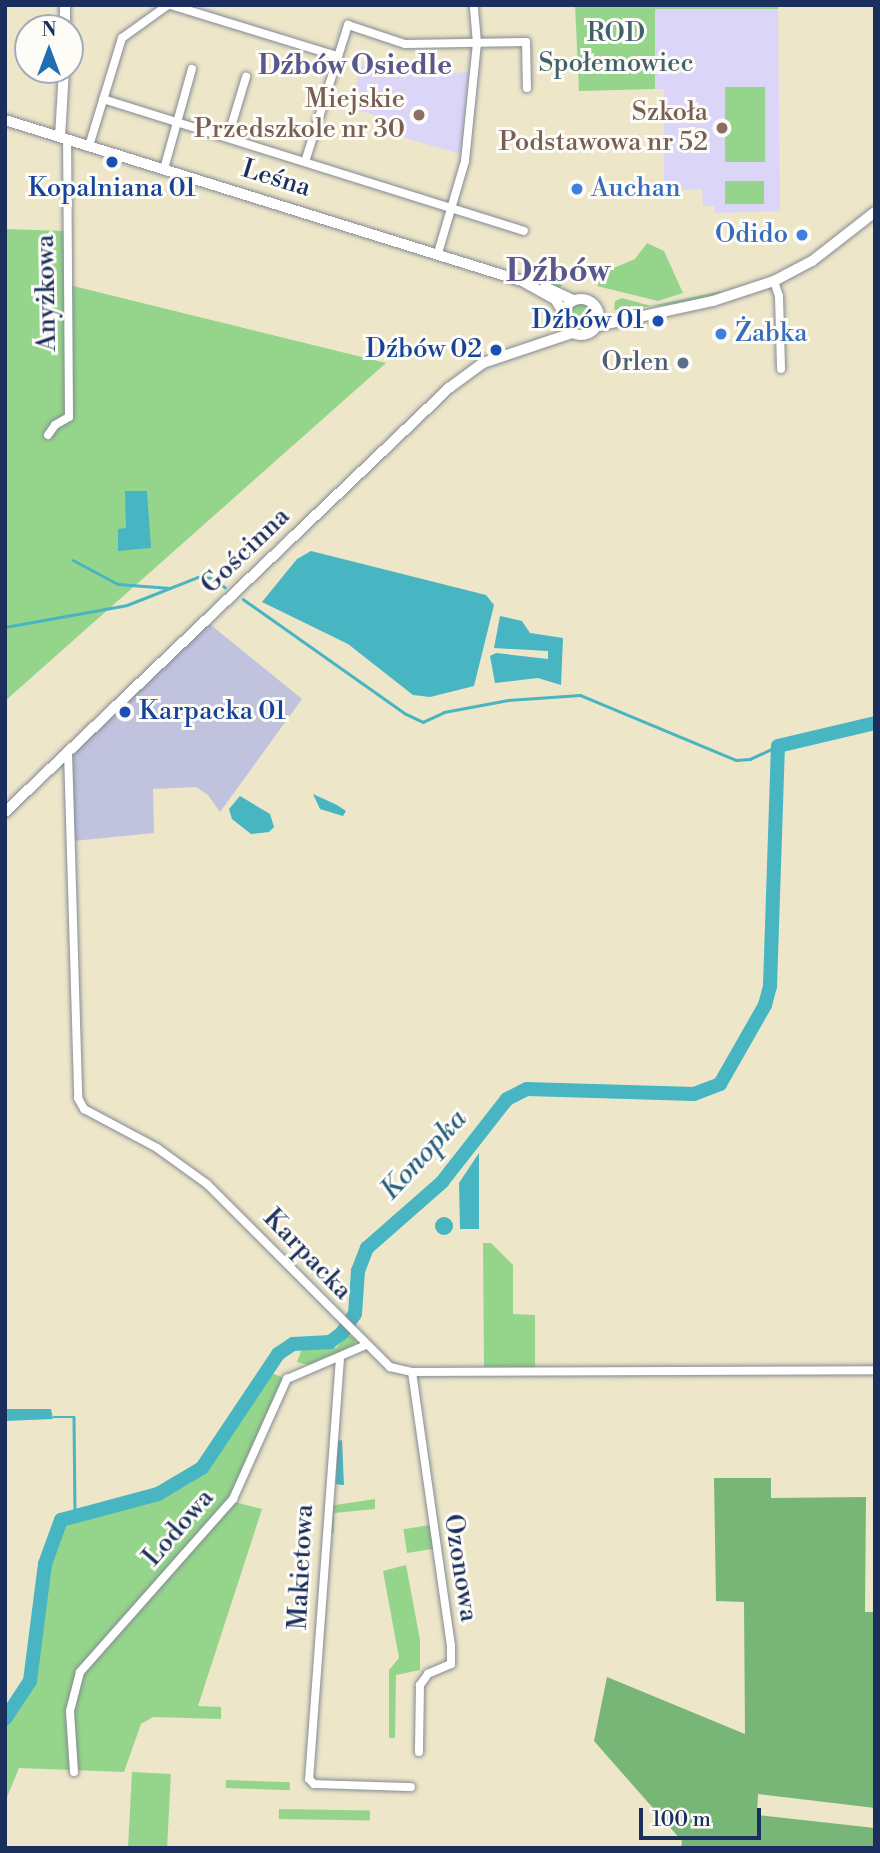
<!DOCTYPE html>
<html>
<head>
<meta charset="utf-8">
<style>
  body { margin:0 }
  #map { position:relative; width:880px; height:1853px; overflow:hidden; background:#ede6c9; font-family:"Libre Bodoni",serif }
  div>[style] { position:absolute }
  .built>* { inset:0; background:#dbd6f7 }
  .industrial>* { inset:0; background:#c1c2dd }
  .green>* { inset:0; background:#95d58b; transform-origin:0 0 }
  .round { border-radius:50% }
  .forest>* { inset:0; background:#78b677 }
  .water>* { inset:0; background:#47b5c2 }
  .stream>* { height:2.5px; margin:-1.25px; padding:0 1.25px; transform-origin:1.25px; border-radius:1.25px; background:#47b5c2 }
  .river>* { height:14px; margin:-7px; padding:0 7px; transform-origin:7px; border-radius:7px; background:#47b5c2 }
  .roads { filter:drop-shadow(0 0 2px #848a94) drop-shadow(0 0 2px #848a94) }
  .street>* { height:8px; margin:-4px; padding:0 4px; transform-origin:4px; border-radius:4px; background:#fff }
  .secondary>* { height:10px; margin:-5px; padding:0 5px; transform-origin:5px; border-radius:5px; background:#fff }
  .secondary>.ring { margin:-5px; padding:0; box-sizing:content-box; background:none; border:10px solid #fff; border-radius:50% }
  .dots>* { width:19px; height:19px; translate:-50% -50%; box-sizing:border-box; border:4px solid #fdfcf7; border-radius:50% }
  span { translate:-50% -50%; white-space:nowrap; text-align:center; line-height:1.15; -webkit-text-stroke:6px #fdfcf7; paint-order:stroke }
  .park-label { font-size:26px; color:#40616c }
  .education-label { font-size:26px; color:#785e54 }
  .right { translate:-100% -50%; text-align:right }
  .street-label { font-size:26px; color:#1b2f5e }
  .transit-label { font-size:26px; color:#164399 }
  .left { translate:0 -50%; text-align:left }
  .shop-label { font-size:26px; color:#366cbe }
  .service-label { font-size:26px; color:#4e5e75 }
  .neighbourhood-label { font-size:28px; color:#58588f; font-weight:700 }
  .water-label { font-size:28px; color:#2a5e81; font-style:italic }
  .district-label { font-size:33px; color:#58588f; font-weight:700 }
  .frame { position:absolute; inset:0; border:7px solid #1b2f5e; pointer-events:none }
  .north { position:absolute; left:14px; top:14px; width:70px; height:70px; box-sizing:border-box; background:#fdfcf7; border:2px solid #a3aaba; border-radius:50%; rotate:0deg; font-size:19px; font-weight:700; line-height:28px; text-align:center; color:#1b2f5e }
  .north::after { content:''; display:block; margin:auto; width:24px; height:32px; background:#1f6fb2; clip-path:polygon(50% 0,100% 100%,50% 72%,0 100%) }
  .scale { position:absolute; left:639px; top:1808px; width:122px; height:32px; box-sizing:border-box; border:4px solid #1b2f5e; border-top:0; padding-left:9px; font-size:21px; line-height:24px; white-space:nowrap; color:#1b2f5e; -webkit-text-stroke:5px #fdfcf7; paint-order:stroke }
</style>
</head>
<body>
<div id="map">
  <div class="built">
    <div style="clip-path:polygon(655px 9px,778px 9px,780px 211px,715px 213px,714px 206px,703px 206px,702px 189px,664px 191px,664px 89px,655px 89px)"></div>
    <div style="clip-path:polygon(364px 60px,419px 75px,469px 72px,461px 154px,402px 137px,399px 123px,348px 107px)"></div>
  </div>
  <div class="industrial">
    <div style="clip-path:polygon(206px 621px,302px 699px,220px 812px,208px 795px,196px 787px,153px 789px,154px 833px,73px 841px,68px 752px)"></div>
  </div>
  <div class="green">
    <div style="clip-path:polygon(575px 5px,778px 5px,778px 9px,655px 9px,655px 89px,579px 91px)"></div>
    <div style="left:765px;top:87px;width:75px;height:40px;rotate:90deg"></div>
    <div style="left:725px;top:181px;width:39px;height:23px"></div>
    <div style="clip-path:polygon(5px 229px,65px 231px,65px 284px,386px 363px,5px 701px)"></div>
    <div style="clip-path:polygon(647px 243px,664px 251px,683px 293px,658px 301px,597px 286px,604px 272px,635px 259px)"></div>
    <div style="clip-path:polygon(532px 272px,552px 278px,562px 285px,559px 289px,530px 277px)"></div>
    <div style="clip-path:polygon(721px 291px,720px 294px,684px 303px,614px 310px,615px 301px,622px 298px,651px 306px)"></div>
    <div class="round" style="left:569px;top:304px;width:24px;height:24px"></div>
    <div style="clip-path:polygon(483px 1243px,491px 1243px,513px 1265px,513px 1314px,535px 1315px,535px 1367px,484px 1367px)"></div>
    <div style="clip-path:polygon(348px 1334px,356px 1340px,354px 1346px,308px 1365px,297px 1362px,303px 1346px,336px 1348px)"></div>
    <div style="clip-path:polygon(269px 1372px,284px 1378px,230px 1501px,262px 1509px,198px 1706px,221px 1707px,221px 1719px,153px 1717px,141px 1724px,124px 1772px,19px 1768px,5px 1802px,5px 1726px,34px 1681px,49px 1560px,58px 1529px,69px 1520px,142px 1504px,191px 1483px)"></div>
    <div style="clip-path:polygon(375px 1499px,375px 1509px,334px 1513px,334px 1533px,328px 1533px,329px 1506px)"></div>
    <div style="left:430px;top:1525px;width:24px;height:27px;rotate:81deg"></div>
    <div style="clip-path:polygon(406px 1565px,420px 1640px,420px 1670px,396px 1675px,395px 1738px,389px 1738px,389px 1670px,399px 1658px,383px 1571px)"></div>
    <div style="left:132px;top:1772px;width:39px;height:76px;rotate:3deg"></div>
    <div style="left:226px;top:1780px;width:64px;height:8px;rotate:2deg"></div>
    <div style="left:279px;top:1809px;width:91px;height:10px;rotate:1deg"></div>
  </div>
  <div class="forest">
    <div style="clip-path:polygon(714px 1478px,771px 1478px,771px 1498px,866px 1497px,865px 1612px,875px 1612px,875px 1808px,758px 1794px,757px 1815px,875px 1828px,875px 1848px,681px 1848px,682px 1841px,594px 1741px,607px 1677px,745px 1734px,744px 1602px,716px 1601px)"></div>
  </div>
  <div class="water">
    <div style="clip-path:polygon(125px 491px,147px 491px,151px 548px,118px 551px,118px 529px,126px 528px)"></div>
    <div style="clip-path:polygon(311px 551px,486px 595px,494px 605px,474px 686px,430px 697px,413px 695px,348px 644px,262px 602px,297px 559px)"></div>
    <div style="clip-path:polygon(500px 616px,522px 621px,530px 633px,563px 638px,561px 685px,538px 678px,495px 683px,490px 656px,496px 653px,548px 659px,548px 651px,494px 648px)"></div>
    <div style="clip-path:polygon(313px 794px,337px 805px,346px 811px,343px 816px,320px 809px)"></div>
    <div style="clip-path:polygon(240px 796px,270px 814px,274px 827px,269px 832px,251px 834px,232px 819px,229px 809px)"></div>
    <div style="clip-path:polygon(479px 1153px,479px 1229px,460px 1229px,459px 1183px)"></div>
    <div class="round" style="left:435px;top:1217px;width:18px;height:18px"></div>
    <div style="clip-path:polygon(5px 1409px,51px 1409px,53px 1419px,5px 1421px)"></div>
    <div style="clip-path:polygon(342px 1440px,344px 1485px,341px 1485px,336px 1484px,337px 1441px)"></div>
  </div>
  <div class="stream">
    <div style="left:73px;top:560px;width:51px;rotate:28.1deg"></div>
    <div style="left:118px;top:584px;width:52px;rotate:4.4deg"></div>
    <div style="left:243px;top:599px;width:199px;rotate:35.2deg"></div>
    <div style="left:406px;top:714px;width:19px;rotate:25deg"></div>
    <div style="left:423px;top:722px;width:23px;rotate:-25deg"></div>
    <div style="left:444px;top:712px;width:65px;rotate:-10.6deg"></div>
    <div style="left:508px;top:700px;width:72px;rotate:-4deg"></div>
    <div style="left:580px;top:695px;width:169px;rotate:22.6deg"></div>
    <div style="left:736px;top:760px;width:14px;rotate:-4deg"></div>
    <div style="left:750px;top:759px;width:31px;rotate:-25deg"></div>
    <div style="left:5px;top:627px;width:124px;rotate:-10.2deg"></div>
    <div style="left:127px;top:605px;width:76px;rotate:-21.5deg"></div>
    <div style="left:198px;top:577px;width:14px;rotate:4deg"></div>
    <div style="left:212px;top:578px;width:16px;rotate:35deg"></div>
    <div style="left:54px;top:1417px;width:20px"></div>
    <div style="left:74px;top:1417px;width:97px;rotate:89.4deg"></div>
  </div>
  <div class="river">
    <div style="left:5px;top:1719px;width:45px;rotate:-56.7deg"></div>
    <div style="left:30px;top:1681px;width:118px;rotate:-82.7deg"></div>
    <div style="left:45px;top:1564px;width:47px;rotate:-70deg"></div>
    <div style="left:61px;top:1520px;width:100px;rotate:-15deg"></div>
    <div style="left:158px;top:1494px;width:51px;rotate:-30.6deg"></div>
    <div style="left:202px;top:1468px;width:137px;rotate:-56.3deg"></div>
    <div style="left:278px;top:1354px;width:18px;rotate:-34deg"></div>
    <div style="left:293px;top:1344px;width:37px;rotate:-3deg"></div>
    <div style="left:330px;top:1342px;width:15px;rotate:-37deg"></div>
    <div style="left:342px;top:1333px;width:23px;rotate:-56deg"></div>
    <div style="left:355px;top:1314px;width:43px;rotate:-86deg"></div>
    <div style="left:358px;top:1271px;width:25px;rotate:-69deg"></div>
    <div style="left:367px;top:1248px;width:100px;rotate:-41.3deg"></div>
    <div style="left:442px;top:1182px;width:105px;rotate:-51.9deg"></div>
    <div style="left:507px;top:1099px;width:22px;rotate:-27deg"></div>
    <div style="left:527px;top:1089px;width:167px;rotate:1.7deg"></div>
    <div style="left:694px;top:1094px;width:28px;rotate:-21deg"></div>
    <div style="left:720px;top:1084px;width:91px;rotate:-60.3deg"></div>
    <div style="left:765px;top:1005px;width:20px;rotate:-75deg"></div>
    <div style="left:770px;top:986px;width:240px;rotate:-88.1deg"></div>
    <div style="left:778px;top:746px;width:100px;rotate:-13.3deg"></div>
  </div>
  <div class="roads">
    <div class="street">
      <div style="left:171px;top:5px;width:174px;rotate:17.1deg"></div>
      <div style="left:103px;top:99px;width:441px;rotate:17.4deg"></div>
      <div style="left:228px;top:137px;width:63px;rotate:-73.3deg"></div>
      <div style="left:89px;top:146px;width:113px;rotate:-73deg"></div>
      <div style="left:122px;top:38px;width:57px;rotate:-35.7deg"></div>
      <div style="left:305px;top:162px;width:144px;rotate:-72.6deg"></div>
      <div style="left:348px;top:25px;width:60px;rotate:18.4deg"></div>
      <div style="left:405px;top:44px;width:121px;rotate:-0.9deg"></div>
      <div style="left:526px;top:42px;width:46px;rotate:88.8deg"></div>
      <div style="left:164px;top:169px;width:104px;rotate:-74.4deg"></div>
      <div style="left:438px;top:253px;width:96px;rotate:-73.6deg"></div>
      <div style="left:465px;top:161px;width:119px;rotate:-84.2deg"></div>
      <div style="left:477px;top:43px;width:38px;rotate:-95deg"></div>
      <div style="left:774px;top:281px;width:16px;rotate:72deg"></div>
      <div style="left:779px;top:296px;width:73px;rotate:88.4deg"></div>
      <div style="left:48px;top:435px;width:12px;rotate:-55deg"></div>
      <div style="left:55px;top:425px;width:16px;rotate:-30deg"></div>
      <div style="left:69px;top:417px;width:278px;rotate:-90.4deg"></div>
      <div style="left:68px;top:752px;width:346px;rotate:88.3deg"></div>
      <div style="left:78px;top:1098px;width:13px;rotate:61deg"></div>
      <div style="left:84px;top:1109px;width:83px;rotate:28.1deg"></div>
      <div style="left:157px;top:1148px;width:62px;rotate:35.8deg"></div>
      <div style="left:207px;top:1184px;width:259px;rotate:45deg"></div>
      <div style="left:390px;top:1367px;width:23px;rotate:13deg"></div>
      <div style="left:412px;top:1372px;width:463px;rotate:-0.2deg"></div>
      <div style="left:340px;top:1358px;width:422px;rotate:94.2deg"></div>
      <div style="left:309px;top:1779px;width:7px;rotate:45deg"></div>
      <div style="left:314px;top:1784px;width:97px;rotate:1.8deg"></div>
      <div style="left:412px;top:1372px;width:277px;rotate:81.9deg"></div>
      <div style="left:451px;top:1646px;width:18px;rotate:90deg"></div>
      <div style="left:451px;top:1664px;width:25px;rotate:157deg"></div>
      <div style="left:428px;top:1674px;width:14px;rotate:126deg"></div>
      <div style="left:420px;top:1685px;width:67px;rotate:90.9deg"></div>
      <div style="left:74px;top:1772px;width:61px;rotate:-93.8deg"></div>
      <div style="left:70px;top:1711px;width:40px;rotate:-75.6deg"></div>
      <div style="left:80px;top:1672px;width:231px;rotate:-48.5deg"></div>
      <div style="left:233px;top:1499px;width:132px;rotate:-65.8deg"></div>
      <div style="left:287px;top:1379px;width:86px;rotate:-23.3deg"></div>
    </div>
    <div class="secondary">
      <div style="left:65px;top:28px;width:23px;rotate:-90deg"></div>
      <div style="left:5px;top:120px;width:541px;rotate:17.3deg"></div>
      <div style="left:522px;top:281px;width:38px;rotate:29deg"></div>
      <div style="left:555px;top:299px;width:15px;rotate:58deg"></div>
      <div style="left:60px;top:137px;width:67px;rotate:-86.6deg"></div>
      <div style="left:545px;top:287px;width:31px;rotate:25deg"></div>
      <div class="ring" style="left:563px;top:299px;width:26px;height:26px"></div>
      <div style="left:597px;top:326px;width:119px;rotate:-12.2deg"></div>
      <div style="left:713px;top:301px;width:64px;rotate:-18.2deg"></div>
      <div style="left:774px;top:281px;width:43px;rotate:-27.8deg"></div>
      <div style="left:812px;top:261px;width:80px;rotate:-37.9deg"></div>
      <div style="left:5px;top:812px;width:614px;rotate:-43.68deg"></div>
      <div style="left:449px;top:388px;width:42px;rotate:-36.3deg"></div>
      <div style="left:483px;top:363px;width:94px;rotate:-18.6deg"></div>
    </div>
  </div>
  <div class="dots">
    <div style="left:419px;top:115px;background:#8d6e63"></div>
    <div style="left:722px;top:128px;background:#8d6e63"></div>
    <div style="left:112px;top:162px;background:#1a4fb4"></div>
    <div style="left:577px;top:189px;background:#3f7fe0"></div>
    <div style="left:802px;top:235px;background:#3f7fe0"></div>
    <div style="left:658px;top:321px;background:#1a4fb4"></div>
    <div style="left:721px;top:334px;background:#3f7fe0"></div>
    <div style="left:496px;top:350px;background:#1a4fb4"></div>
    <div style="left:683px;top:363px;background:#5c6f8a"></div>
    <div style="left:125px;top:712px;background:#1a4fb4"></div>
  </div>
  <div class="park-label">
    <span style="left:616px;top:49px">ROD<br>Społemowiec</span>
  </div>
  <div class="education-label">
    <span class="right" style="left:405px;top:115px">Miejskie<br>Przedszkole nr 30</span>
    <span class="right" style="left:708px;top:128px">Szkoła<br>Podstawowa nr 52</span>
  </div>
  <div class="street-label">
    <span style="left:276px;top:179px;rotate:17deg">Leśna</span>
    <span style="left:47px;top:293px;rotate:-91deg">Anyżkowa</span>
    <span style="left:246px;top:551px;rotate:-44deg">Gościnna</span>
    <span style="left:307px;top:1255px;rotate:46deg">Karpacka</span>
    <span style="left:179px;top:1528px;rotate:-49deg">Lodowa</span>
    <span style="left:302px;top:1567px;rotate:-87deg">Makietowa</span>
    <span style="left:460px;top:1568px;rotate:81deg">Ozonowa</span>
  </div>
  <div class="transit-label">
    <span style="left:112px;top:189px">Kopalniana 01</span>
    <span class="right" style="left:644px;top:321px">Dźbów 01</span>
    <span class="right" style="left:482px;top:350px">Dźbów 02</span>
    <span class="left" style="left:139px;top:712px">Karpacka 01</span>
  </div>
  <div class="shop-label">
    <span class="left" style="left:591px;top:189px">Auchan</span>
    <span class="right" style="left:788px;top:235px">Odido</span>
    <span class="left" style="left:735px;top:334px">Żabka</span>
  </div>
  <div class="service-label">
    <span class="right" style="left:669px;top:363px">Orlen</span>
  </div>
  <div class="neighbourhood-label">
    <span style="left:355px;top:66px">Dźbów Osiedle</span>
  </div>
  <div class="water-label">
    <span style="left:424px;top:1155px;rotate:-47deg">Konopka</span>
  </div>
  <div class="district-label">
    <span style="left:558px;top:272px">Dźbów</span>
  </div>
  <div class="frame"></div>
  <div class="north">N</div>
  <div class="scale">100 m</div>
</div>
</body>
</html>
